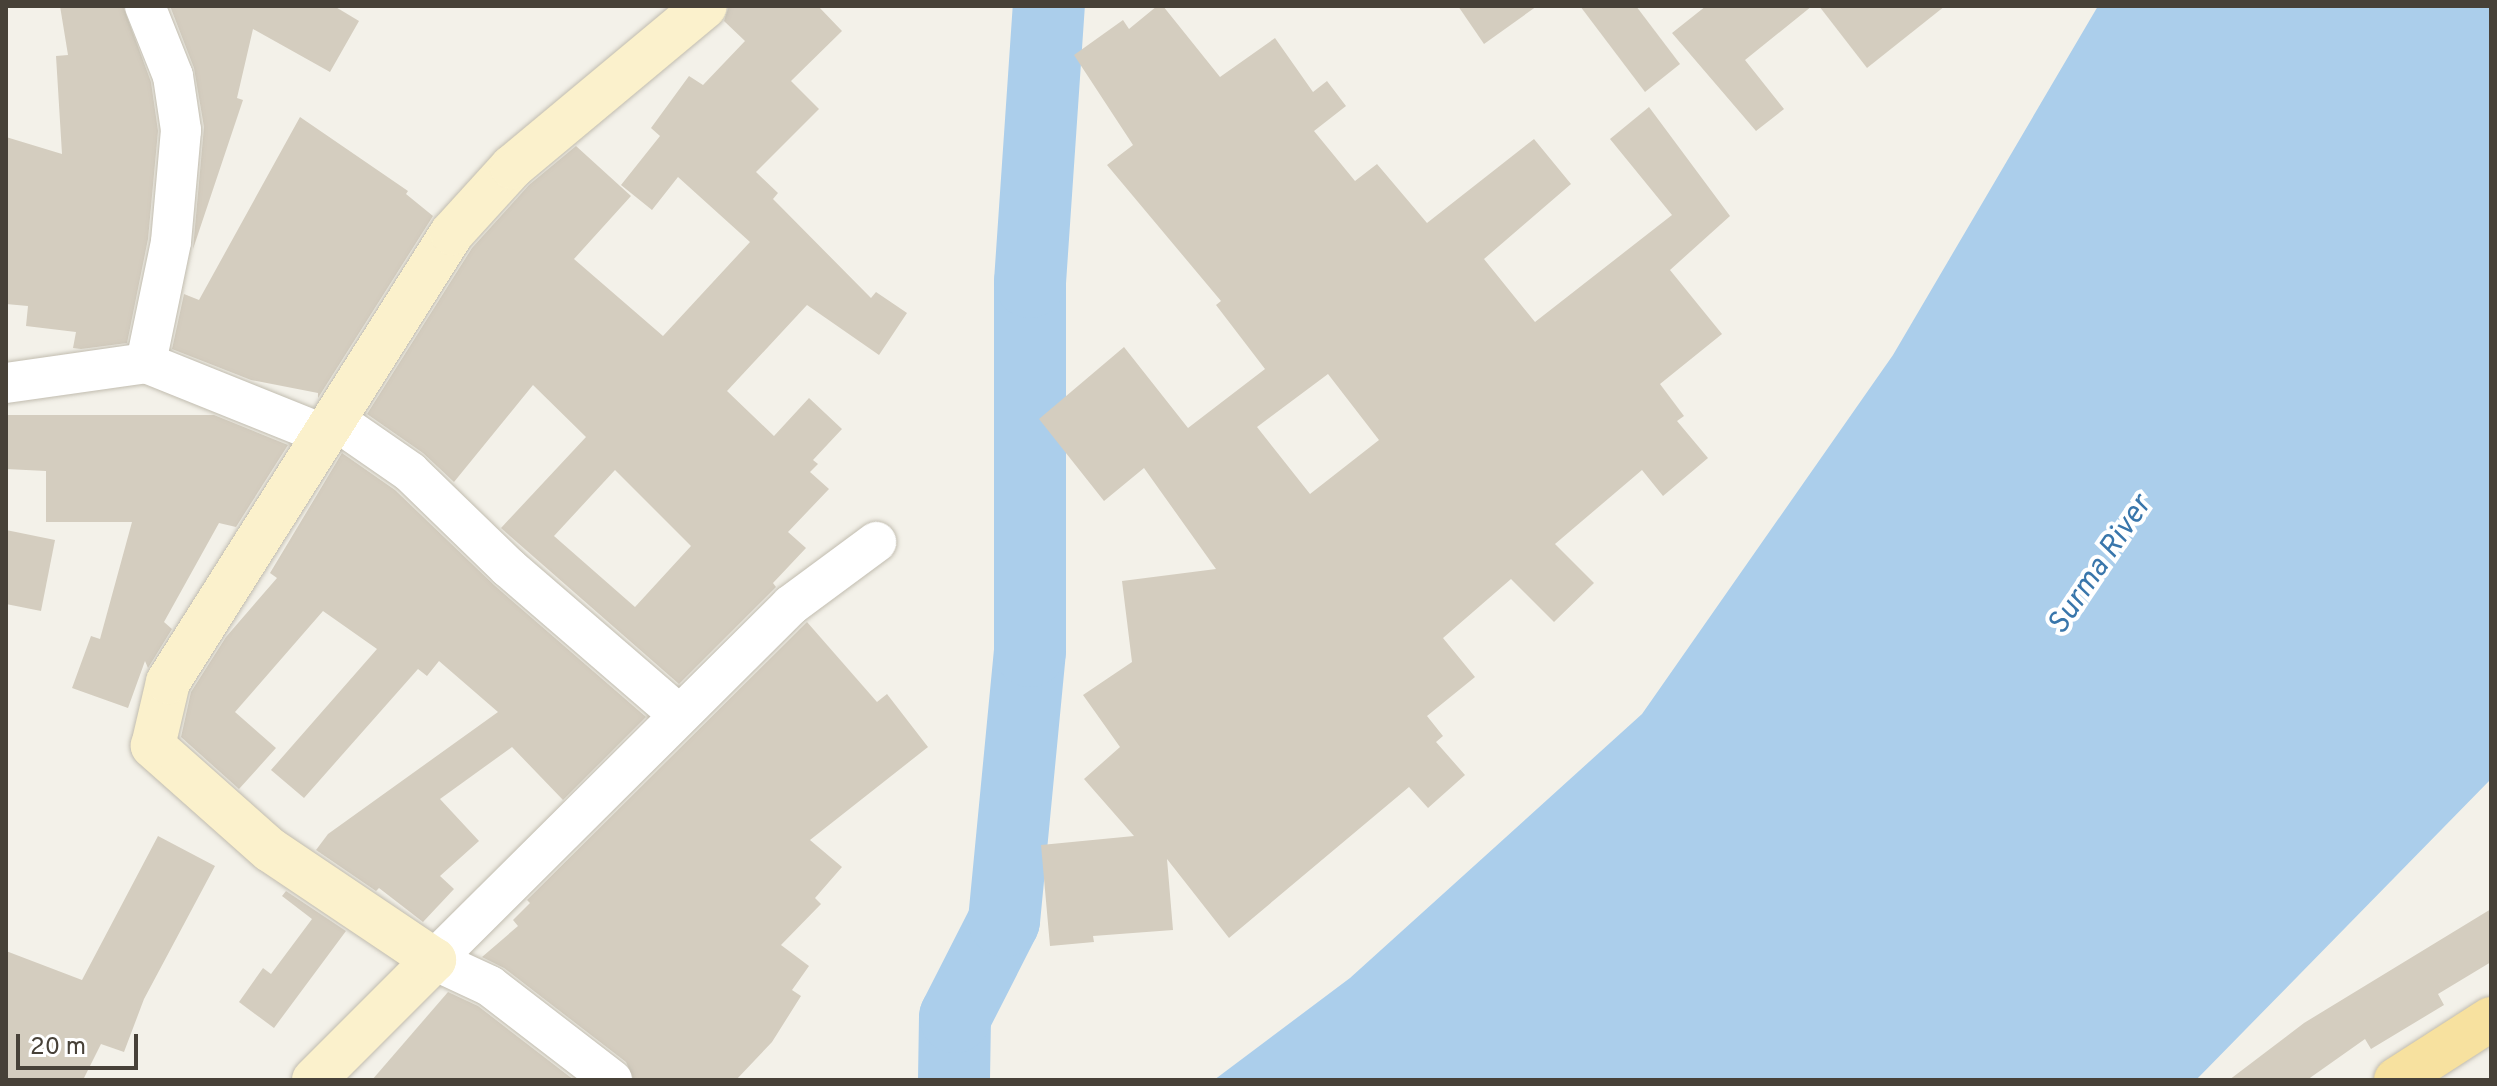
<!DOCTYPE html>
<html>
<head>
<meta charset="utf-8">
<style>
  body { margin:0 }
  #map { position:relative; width:2497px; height:1086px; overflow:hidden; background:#f3f1e9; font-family:Overpass,sans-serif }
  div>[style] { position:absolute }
  .water>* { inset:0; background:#abceeb }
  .river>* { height:72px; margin:-36px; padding:0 36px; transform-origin:36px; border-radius:36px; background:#abceeb }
  .building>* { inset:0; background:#d4cdbf }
  .roads { filter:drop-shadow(0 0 2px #c1bcaf) drop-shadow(0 0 2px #c1bcaf) }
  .street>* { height:40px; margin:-20px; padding:0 20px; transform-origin:20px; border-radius:20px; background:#fff }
  .secondary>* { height:44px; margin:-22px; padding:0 22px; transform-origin:22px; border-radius:22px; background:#fbf1cc }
  .primary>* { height:44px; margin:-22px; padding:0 22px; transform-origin:22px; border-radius:22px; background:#f7e19f }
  span { translate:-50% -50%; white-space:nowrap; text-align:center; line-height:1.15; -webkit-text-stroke:8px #fff; paint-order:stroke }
  .water-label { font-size:30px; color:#3976ab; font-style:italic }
  .frame { position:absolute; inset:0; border:8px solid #474138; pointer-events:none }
  .scale { position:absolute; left:16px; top:1034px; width:122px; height:36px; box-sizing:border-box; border:4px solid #474138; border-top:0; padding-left:10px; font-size:24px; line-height:28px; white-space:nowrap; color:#474138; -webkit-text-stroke:6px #fff; paint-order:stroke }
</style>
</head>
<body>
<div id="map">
  <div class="water">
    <div style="clip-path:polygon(2098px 6px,2491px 6px,2491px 779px,2196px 1080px,1214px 1080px,1350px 978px,1642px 714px,1893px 355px)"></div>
  </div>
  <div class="river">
    <div style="left:954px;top:1080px;width:63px;rotate:-89.1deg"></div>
    <div style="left:955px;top:1017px;width:108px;rotate:-63deg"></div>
    <div style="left:1004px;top:921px;width:271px;rotate:-84.5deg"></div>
    <div style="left:1030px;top:651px;width:369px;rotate:-90deg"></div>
    <div style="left:1030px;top:282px;width:277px;rotate:-86.1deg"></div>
  </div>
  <div class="building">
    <div style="clip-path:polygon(60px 6px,123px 6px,151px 82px,158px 131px,148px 239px,127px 343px,81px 349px,73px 348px,76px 332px,26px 326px,28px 306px,6px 304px,6px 137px,62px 154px,56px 56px,68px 55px)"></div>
    <div style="clip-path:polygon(170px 6px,334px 6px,359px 21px,330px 72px,253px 29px,237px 98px,243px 100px,193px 249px,204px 127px,194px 68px)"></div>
    <div style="clip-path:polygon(evenodd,729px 6px,818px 6px,842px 31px,791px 81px,819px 109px,756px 172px,778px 193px,773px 199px,871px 298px,876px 292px,907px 313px,879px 355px,807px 305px,727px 391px,774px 436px,809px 398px,842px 429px,813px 460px,818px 464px,810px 472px,829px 489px,788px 532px,806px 548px,773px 583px,776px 587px,679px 684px,501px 528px,586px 437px,533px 385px,454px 482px,423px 453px,367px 414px,472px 248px,529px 185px,576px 146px,631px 196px,574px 259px,663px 336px,750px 242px,678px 177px,652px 210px,621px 185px,660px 136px,651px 128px,689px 76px,703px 85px,745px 41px,724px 21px,729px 6px,615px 470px,691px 546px,635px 607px,554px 536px,615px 470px)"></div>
    <div style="clip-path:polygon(evenodd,1157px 6px,1163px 6px,1220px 77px,1275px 38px,1313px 92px,1327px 81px,1346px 106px,1314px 131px,1355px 181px,1377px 164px,1427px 223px,1534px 139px,1571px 184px,1484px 259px,1535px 322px,1672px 215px,1610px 139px,1649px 107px,1730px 216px,1670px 270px,1722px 334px,1660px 384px,1684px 416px,1677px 421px,1708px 458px,1663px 496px,1642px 470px,1555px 544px,1594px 583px,1554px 622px,1511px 579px,1443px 638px,1475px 677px,1427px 716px,1443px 736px,1436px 742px,1465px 775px,1428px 808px,1409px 787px,1229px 938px,1167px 859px,1173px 930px,1093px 936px,1094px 942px,1050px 946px,1041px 845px,1134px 836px,1084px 779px,1120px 747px,1083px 695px,1132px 662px,1122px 581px,1216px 569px,1144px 468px,1104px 501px,1039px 419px,1124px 347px,1188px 428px,1265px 369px,1216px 305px,1221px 301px,1107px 165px,1133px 145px,1074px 55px,1123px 20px,1129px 29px,1157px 6px,1328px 374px,1379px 440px,1310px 494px,1257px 427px,1328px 374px)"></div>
    <div style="clip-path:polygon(1458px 6px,1537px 6px,1484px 44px)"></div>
    <div style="clip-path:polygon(1580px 6px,1636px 6px,1680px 64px,1645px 92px)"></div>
    <div style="clip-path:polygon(1706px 6px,1812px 6px,1745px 60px,1784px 109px,1756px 131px,1672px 33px)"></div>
    <div style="clip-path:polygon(1819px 6px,1945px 6px,1867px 68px)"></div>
    <div style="clip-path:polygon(300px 117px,408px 191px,406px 194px,433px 216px,318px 398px,318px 393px,251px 380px,172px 349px,184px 294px,199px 300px)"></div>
    <div style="clip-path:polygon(6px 415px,214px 415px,288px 445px,236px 527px,219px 523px,164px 622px,172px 629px,148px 668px,145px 661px,128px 708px,72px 688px,91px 636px,100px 639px,132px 522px,46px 522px,46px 471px,6px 469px)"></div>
    <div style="clip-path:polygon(342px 453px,395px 490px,494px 585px,646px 717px,563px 800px,512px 747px,440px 799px,479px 841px,440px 876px,454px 889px,423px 922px,379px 888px,376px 891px,316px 850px,328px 834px,498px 712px,439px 661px,427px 676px,418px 669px,304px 798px,271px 770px,377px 649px,323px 611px,235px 712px,276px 748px,239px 789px,181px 737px,191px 692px,226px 637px,277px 578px,270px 573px)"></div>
    <div style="clip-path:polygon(6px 530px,55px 540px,41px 611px,6px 604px)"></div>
    <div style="clip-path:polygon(807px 622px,877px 702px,887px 694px,928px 747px,810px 840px,842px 867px,815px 898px,821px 904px,781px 945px,809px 966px,792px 990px,801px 996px,772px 1042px,736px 1080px,634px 1080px,626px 1062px,504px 968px,482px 957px,518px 926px,513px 920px,530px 903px,527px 900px)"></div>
    <div style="clip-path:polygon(158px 836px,215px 866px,144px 999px,124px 1052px,101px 1044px,83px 1080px,6px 1080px,6px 951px,82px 980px)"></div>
    <div style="clip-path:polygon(286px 891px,346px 931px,274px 1028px,239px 1002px,263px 968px,271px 974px,312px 919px,282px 896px)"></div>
    <div style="clip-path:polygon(2491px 909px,2491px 962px,2438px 994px,2444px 1005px,2371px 1049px,2365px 1039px,2307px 1080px,2229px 1080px,2304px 1023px)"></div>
    <div style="clip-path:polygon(448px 992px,478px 1006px,574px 1080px,372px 1080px)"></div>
  </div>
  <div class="roads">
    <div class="street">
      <div style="left:145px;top:6px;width:75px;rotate:68.2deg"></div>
      <div style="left:173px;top:76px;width:55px;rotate:81.6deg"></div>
      <div style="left:181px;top:130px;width:112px;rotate:95.1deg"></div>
      <div style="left:171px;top:242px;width:124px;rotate:101.7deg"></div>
      <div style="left:146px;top:363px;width:193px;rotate:21.9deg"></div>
      <div style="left:6px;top:383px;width:141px;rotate:-8.1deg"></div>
      <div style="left:335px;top:420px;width:91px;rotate:34.7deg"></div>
      <div style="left:410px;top:472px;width:138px;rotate:44.1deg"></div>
      <div style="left:509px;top:568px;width:222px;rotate:40.8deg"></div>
      <div style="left:612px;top:1080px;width:154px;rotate:-142.4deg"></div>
      <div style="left:490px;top:986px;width:62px;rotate:-155.1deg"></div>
      <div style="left:434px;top:960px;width:503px;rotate:-44.84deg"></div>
      <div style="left:791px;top:605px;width:106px;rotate:-36.5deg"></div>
    </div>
    <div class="secondary">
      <div style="left:314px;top:1080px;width:170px;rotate:-45deg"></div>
      <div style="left:434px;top:960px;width:197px;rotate:-146.1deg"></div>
      <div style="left:270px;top:850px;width:157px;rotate:-138.4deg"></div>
      <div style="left:153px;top:746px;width:66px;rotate:-76.8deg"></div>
      <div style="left:168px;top:682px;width:531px;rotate:-57.69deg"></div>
      <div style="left:452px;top:233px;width:89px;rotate:-47.7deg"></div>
      <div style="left:512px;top:167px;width:251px;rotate:-39.8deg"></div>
    </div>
    <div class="primary">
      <div style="left:2396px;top:1080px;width:113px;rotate:-32.7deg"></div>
    </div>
  </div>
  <div class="water-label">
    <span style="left:2101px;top:566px;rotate:-56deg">Surma River</span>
  </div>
  <div class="frame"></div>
  <div class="scale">20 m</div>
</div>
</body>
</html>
